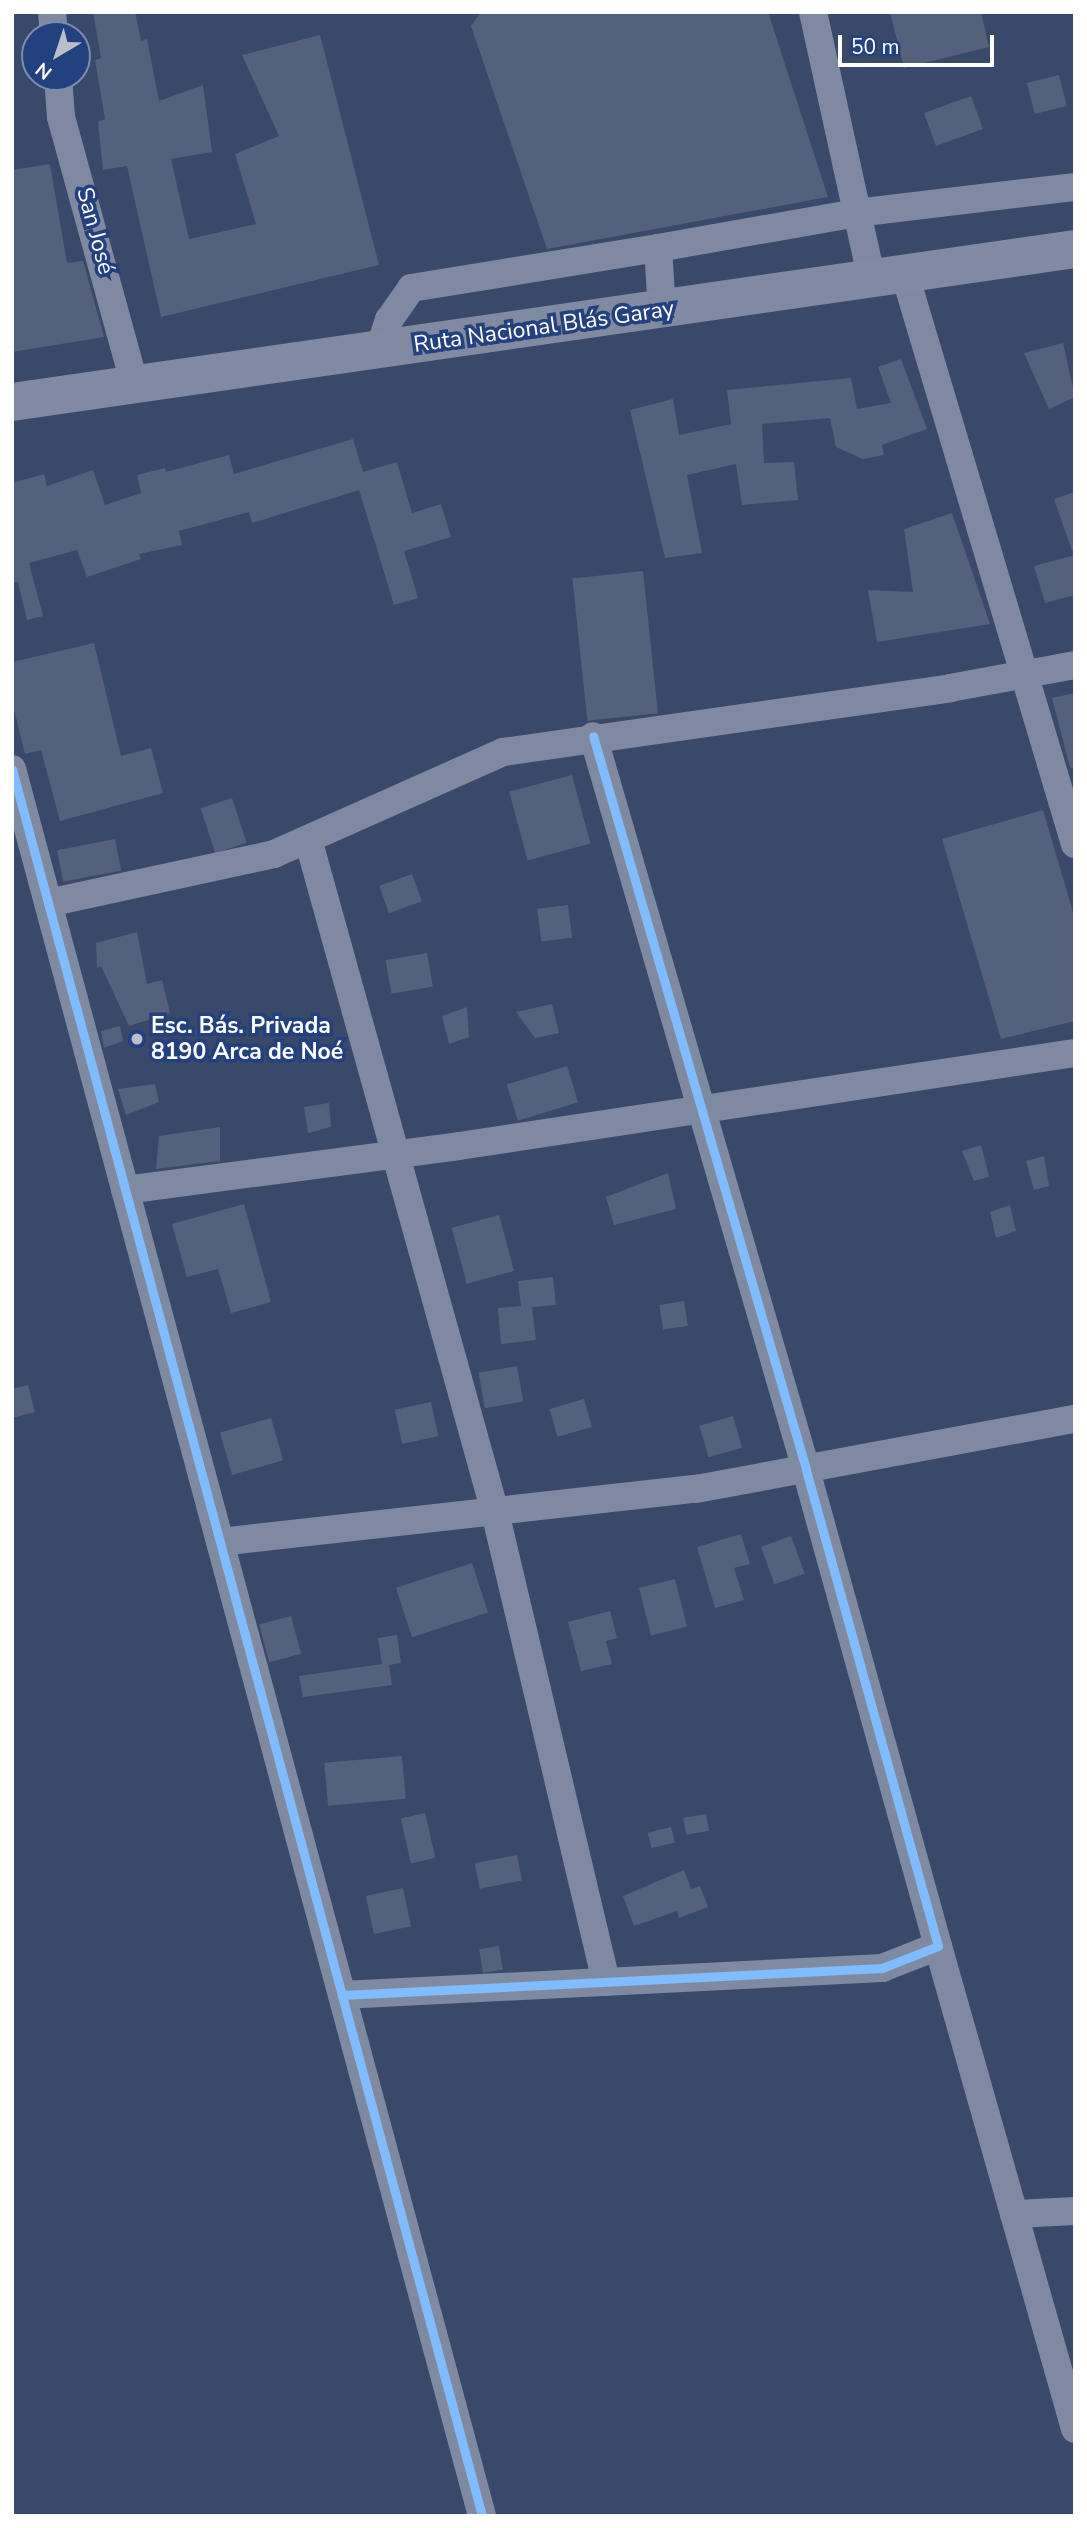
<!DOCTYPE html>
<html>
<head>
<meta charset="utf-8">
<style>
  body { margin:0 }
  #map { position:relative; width:1087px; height:2528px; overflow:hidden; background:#39496a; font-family:"Nunito Sans",sans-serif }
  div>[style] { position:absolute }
  .building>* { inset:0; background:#54617c; transform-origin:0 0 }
  .minor>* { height:28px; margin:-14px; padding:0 14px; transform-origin:14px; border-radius:14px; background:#7f8aa0 }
  .highway>* { height:38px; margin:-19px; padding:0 19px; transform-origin:19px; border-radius:19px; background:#808aa0 }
  .cycleway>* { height:9px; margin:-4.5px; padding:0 4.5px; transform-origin:4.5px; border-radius:4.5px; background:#80bcff }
  .dots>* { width:19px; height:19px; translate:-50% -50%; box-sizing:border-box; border:4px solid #24417f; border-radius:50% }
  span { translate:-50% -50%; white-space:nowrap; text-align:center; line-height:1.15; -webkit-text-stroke:7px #24417f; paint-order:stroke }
  .street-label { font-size:23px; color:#fff }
  .poi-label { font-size:23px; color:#fff; font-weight:700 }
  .left { translate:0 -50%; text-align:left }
  .frame { position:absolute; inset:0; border:14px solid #fff; pointer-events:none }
  .north { position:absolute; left:21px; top:21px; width:70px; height:70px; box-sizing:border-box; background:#24417f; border:2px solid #7c8db2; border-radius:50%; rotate:219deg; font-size:19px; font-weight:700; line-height:28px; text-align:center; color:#fff }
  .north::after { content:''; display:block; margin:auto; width:24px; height:32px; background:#babfcb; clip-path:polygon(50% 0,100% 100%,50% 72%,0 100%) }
  .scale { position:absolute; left:838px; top:35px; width:156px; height:32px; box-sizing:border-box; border:4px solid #fff; border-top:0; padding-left:9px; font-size:21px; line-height:24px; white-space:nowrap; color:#fff; -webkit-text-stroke:5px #24417f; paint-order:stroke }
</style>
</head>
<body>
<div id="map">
  <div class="building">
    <div style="clip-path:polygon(93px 12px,135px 12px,141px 41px,147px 39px,159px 101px,203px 85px,212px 152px,171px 159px,189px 239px,256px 224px,235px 154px,279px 136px,242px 55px,320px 35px,379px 265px,161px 317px,127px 166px,103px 170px,98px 122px,105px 119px,95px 60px,101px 58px)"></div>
    <div style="clip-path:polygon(481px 12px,768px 12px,828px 197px,547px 249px,471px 26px)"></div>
    <div style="clip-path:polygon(890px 12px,981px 12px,989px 47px,904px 68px)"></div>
    <div style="left:1059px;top:75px;width:32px;height:33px;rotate:76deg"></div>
    <div style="left:971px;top:96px;width:35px;height:50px;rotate:70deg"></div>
    <div style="clip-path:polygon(50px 164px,67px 263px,83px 261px,104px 337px,12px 352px,12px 170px)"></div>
    <div style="clip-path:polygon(1063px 343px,1075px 397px,1049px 409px,1024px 353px)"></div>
    <div style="clip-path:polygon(901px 359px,927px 429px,882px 445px,884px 455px,863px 459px,836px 447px,830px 418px,762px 424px,764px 463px,794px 462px,798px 500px,742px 505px,736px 464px,687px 475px,702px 553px,665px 558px,630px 410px,673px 399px,679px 435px,731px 424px,727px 390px,851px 378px,857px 409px,891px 403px,878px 367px)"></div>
    <div style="clip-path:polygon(353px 439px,363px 472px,397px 462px,412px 513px,441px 504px,451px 537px,404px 551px,418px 598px,394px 605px,359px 490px,252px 523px,249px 512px,179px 531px,182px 545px,139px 554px,141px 559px,87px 577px,77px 550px,29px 563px,43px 616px,27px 620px,18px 582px,12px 583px,12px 483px,44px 474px,47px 486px,93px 470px,105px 505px,141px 493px,137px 475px,165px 468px,166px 472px,229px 455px,234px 474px)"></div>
    <div style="clip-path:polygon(1075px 492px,1075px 551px,1072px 551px,1054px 499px)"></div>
    <div style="clip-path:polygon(952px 513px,990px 624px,877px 642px,868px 590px,913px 592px,904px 529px)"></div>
    <div style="clip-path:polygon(1075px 555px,1075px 595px,1045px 603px,1034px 566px)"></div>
    <div style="left:643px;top:571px;width:143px;height:71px;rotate:84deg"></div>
    <div style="clip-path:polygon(94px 643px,121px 756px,151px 748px,163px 793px,60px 821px,41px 750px,25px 754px,12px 701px,12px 662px)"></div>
    <div style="clip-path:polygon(1075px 693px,1075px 767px,1070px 768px,1052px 698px)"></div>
    <div style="left:572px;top:775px;width:71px;height:65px;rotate:75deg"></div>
    <div style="left:232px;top:798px;width:47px;height:33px;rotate:72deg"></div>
    <div style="clip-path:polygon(1043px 810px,1075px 919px,1075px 1021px,1001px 1039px,942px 839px)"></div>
    <div style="left:115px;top:839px;width:32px;height:59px;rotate:79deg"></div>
    <div style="left:412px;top:874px;width:29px;height:35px;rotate:70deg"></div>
    <div style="left:568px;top:905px;width:33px;height:31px;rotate:83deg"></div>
    <div style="clip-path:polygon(137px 932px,147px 984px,162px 980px,170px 1013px,129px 1026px,101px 966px,97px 968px,96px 943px)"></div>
    <div style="left:427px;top:953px;width:34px;height:42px;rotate:80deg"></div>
    <div style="clip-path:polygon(552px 1004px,559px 1033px,535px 1038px,516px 1012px)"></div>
    <div style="clip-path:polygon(467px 1007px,469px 1037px,449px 1044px,442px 1016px)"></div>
    <div style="clip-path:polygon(120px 1026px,123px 1041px,104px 1048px,101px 1031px)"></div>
    <div style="left:567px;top:1066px;width:38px;height:63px;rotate:73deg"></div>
    <div style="clip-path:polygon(155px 1084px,159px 1102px,126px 1115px,118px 1089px)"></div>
    <div style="clip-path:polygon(329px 1103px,331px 1127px,308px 1133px,304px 1107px)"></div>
    <div style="clip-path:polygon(220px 1127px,220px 1161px,156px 1169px,159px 1136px)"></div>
    <div style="clip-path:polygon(981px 1145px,989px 1177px,974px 1181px,962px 1151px)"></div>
    <div style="clip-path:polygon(1044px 1156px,1049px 1186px,1034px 1190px,1026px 1161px)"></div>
    <div style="clip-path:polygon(668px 1173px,676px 1209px,614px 1225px,606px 1197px)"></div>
    <div style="clip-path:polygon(244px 1204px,271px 1302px,231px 1313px,218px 1269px,187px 1277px,172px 1224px)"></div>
    <div style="clip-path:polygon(1010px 1205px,1016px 1231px,996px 1238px,990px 1212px)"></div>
    <div style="left:499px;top:1215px;width:58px;height:49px;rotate:75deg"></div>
    <div style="clip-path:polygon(553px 1277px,556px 1305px,532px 1307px,536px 1340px,501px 1344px,498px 1308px,521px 1306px,518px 1281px)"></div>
    <div style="left:684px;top:1301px;width:25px;height:25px;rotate:81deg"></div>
    <div style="left:517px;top:1366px;width:36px;height:39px;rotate:80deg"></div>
    <div style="clip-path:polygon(28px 1385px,35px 1412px,12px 1418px,12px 1389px)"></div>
    <div style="left:584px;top:1399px;width:29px;height:36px;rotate:74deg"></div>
    <div style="left:431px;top:1402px;width:35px;height:37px;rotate:78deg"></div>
    <div style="left:733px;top:1416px;width:33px;height:35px;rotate:74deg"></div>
    <div style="left:271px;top:1418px;width:44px;height:53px;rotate:74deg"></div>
    <div style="clip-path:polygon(741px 1534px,750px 1564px,734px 1568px,744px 1600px,715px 1608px,697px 1547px)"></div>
    <div style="left:791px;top:1536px;width:40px;height:32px;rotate:70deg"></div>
    <div style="left:472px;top:1563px;width:52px;height:80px;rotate:72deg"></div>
    <div style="left:675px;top:1579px;width:49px;height:37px;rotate:76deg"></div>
    <div style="clip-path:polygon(610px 1611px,617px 1638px,606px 1641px,612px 1664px,581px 1671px,568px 1622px)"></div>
    <div style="left:291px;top:1616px;width:39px;height:33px;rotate:75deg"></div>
    <div style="clip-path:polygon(397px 1635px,401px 1663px,389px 1665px,392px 1685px,303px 1697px,299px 1676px,382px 1664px,378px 1638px)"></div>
    <div style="left:402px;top:1756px;width:43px;height:78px;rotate:85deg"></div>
    <div style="left:425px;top:1813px;width:46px;height:25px;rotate:77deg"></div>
    <div style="left:706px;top:1814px;width:17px;height:23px;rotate:80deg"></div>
    <div style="left:671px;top:1827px;width:16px;height:24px;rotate:76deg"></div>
    <div style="left:517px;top:1855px;width:26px;height:43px;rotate:79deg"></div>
    <div style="clip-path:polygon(684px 1870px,691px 1889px,700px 1886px,708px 1907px,679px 1918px,677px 1911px,634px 1926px,623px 1896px)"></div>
    <div style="left:403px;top:1888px;width:39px;height:38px;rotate:78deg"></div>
    <div style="left:499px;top:1946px;width:24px;height:20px;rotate:81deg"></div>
  </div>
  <div class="minor">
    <div style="left:52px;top:12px;width:23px;rotate:85deg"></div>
    <div style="left:813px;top:12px;width:274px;rotate:77.6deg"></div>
    <div style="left:58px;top:77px;width:40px;rotate:85.7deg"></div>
    <div style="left:61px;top:117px;width:279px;rotate:74.6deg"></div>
    <div style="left:905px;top:275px;width:594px;rotate:73.37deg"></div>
    <div style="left:662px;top:310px;width:62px;rotate:-93.7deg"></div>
    <div style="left:658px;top:248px;width:201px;rotate:-10deg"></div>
    <div style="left:856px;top:213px;width:221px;rotate:-6.8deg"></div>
    <div style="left:379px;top:350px;width:32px;rotate:-72deg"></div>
    <div style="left:389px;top:320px;width:39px;rotate:-55deg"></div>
    <div style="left:411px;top:288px;width:250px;rotate:-9.2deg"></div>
    <div style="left:12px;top:769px;width:1809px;rotate:74.94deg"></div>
    <div style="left:308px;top:839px;width:698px;rotate:74.47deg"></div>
    <div style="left:495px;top:1512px;width:483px;rotate:76.7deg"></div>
    <div style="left:48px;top:903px;width:231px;rotate:-12.2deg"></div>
    <div style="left:274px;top:854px;width:251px;rotate:-24deg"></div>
    <div style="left:503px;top:752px;width:452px;rotate:-8.1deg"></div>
    <div style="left:950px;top:688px;width:127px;rotate:-10.4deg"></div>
    <div style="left:125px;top:1190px;width:337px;rotate:-7.5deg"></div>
    <div style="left:459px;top:1146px;width:623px;rotate:-8.59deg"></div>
    <div style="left:220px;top:1542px;width:479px;rotate:-6.4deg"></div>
    <div style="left:696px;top:1489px;width:385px;rotate:-10.5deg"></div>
    <div style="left:938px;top:1946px;width:502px;rotate:74.16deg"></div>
    <div style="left:342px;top:1995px;width:541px;rotate:-2.86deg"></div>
    <div style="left:882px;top:1968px;width:60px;rotate:-21.4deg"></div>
    <div style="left:938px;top:1946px;width:495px;rotate:-105.5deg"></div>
    <div style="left:806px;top:1469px;width:763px;rotate:-106.2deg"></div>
    <div style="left:1014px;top:2214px;width:61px;rotate:-2.8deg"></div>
  </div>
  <div class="highway">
    <div style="left:12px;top:402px;width:1074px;rotate:-8.19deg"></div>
  </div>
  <div class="cycleway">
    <div style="left:12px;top:769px;width:1809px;rotate:74.94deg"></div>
    <div style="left:342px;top:1995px;width:541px;rotate:-2.86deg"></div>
    <div style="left:882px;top:1968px;width:60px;rotate:-21.4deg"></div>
    <div style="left:938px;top:1946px;width:495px;rotate:-105.5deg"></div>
    <div style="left:806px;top:1469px;width:763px;rotate:-106.2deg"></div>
  </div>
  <div class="dots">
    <div style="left:137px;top:1039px;background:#babfcb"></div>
  </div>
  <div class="street-label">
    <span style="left:95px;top:231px;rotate:75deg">San José</span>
    <span style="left:544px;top:327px;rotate:-8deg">Ruta Nacional Blás Garay</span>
  </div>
  <div class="poi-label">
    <span class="left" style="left:151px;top:1039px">Esc. Bás. Privada<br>8190 Arca de Noé</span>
  </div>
  <div class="frame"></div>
  <div class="north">N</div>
  <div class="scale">50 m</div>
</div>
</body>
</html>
